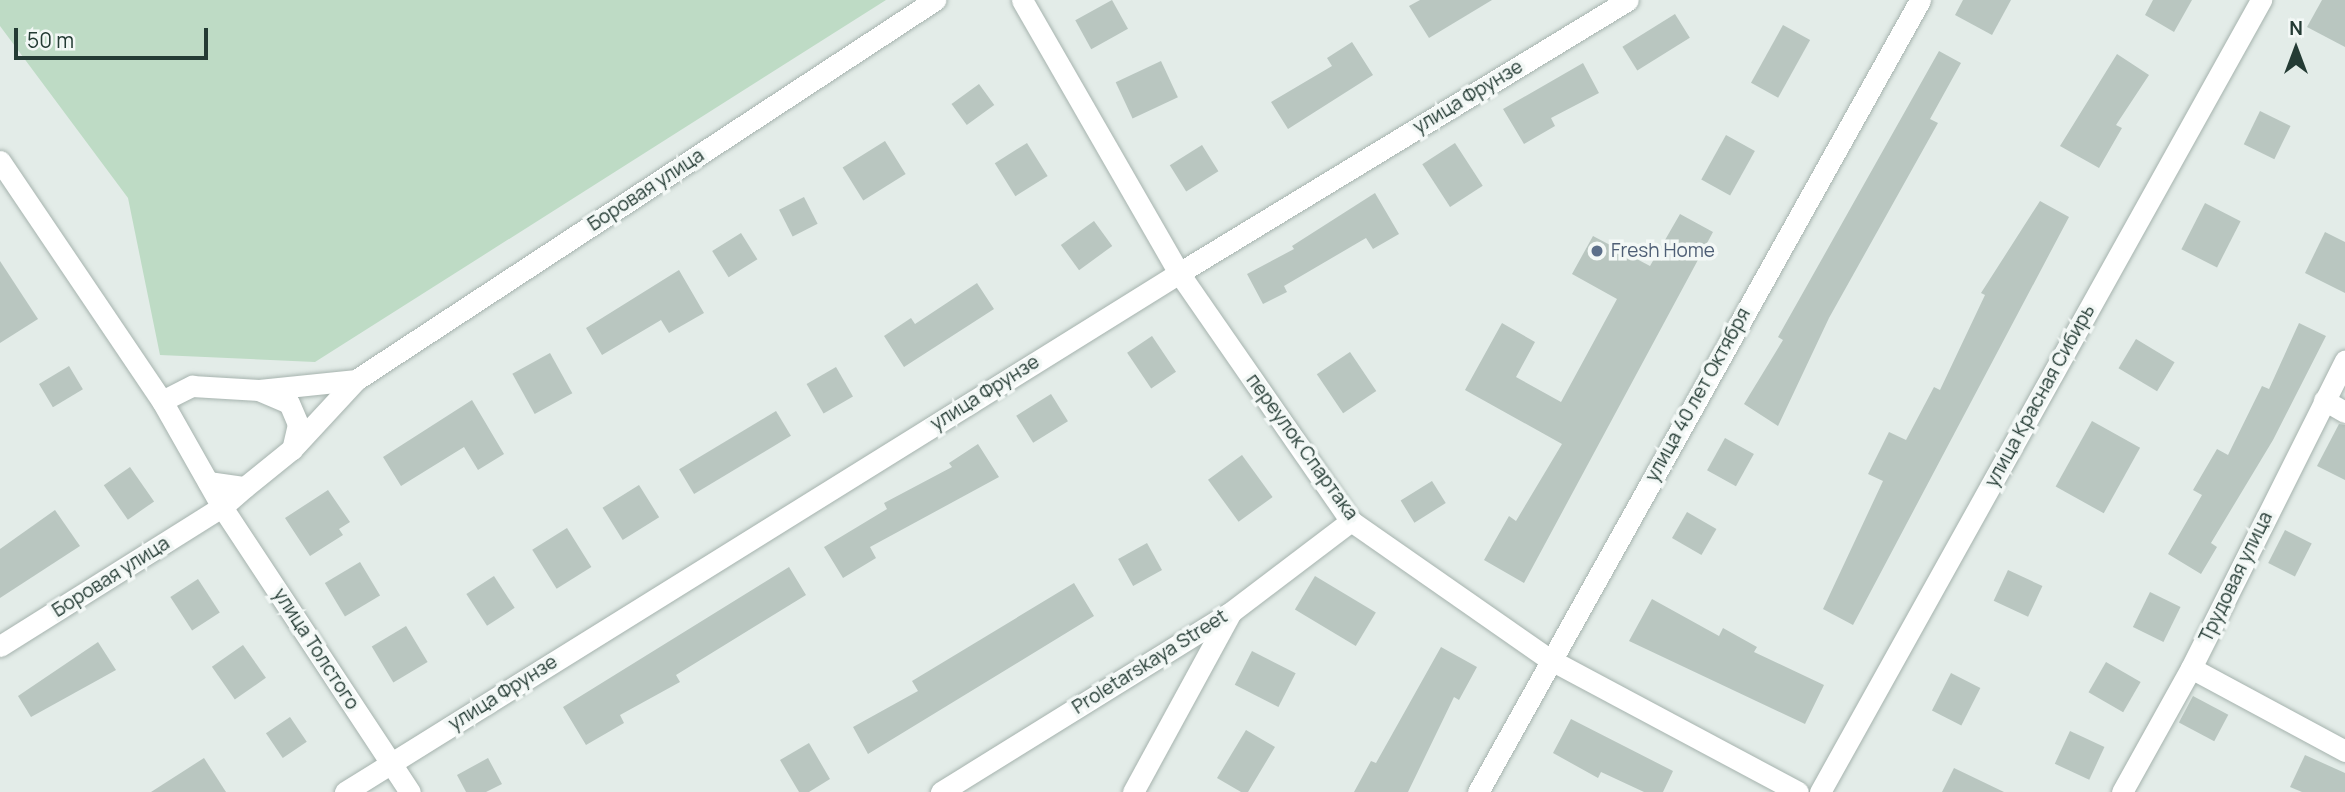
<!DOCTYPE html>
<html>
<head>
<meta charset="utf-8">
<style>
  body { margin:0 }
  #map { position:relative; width:2345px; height:792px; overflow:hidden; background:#e3ece8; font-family:Manrope,sans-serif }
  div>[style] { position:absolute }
  .green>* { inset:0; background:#bedbc5 }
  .building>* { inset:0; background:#b9c6c0; transform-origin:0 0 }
  .roads { filter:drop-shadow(0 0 2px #a6b3ae) drop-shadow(0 0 2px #a6b3ae) }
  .street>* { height:21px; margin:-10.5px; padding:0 10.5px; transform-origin:10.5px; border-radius:10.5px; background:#fff }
  .secondary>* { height:21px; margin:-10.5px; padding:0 10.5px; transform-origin:10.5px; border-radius:10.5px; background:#fff }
  .dots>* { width:19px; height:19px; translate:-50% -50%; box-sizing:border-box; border:4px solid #f3f8f6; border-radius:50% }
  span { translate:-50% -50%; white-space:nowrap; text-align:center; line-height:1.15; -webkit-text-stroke:7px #f3f8f6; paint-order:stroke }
  .street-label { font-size:19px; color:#243b34 }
  .service-label { font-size:19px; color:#4e5e75 }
  .left { translate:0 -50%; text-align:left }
  .north { position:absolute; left:2261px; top:14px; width:70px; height:70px; -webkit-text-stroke:5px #f3f8f6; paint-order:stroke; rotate:0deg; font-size:19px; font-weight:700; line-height:28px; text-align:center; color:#243b34 }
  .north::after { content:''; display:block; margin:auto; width:24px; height:32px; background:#243b34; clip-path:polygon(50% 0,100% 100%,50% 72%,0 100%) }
  .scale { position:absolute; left:14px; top:28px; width:194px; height:32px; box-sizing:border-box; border:4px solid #243b34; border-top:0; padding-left:9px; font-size:21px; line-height:24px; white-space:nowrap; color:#243b34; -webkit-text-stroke:5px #f3f8f6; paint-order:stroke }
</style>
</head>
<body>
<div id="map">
  <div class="green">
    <div style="clip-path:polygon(0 0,886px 0,315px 362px,160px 355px,128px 198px,0 26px)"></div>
  </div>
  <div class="building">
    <div style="left:1112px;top:0;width:33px;height:42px;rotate:61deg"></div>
    <div style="clip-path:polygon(1420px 0,1492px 0,1429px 38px,1409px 6px)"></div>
    <div style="clip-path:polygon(1963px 0,2011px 0,1992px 35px,1955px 15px)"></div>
    <div style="clip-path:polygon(2153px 0,2192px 0,2174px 32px,2145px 15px)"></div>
    <div style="clip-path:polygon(2322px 0,2345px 0,2345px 47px,2307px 27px)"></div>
    <div style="left:1675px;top:14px;width:28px;height:62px;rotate:58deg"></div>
    <div style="left:1783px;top:25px;width:31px;height:66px;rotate:29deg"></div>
    <div style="clip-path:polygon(1352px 42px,1373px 75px,1288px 129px,1271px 102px,1332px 66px,1327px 58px)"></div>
    <div style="clip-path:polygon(1939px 51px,1961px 63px,1930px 119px,1938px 123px,1829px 318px,1778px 426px,1744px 404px,1783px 340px,1778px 337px)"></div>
    <div style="clip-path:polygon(2117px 54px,2149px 75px,2116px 125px,2122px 128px,2099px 168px,2060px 146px)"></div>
    <div style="left:1161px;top:61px;width:40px;height:50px;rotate:65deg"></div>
    <div style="clip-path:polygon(1583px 63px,1599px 93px,1551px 118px,1555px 126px,1524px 144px,1503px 109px)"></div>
    <div style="left:979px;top:84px;width:26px;height:34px;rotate:54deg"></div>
    <div style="left:2260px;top:111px;width:34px;height:37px;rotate:26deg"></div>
    <div style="left:1726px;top:135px;width:33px;height:51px;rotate:29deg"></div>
    <div style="left:885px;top:141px;width:39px;height:50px;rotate:58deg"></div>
    <div style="left:1027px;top:143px;width:39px;height:38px;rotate:58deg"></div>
    <div style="left:1455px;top:143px;width:51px;height:39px;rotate:57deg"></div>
    <div style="left:1202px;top:145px;width:31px;height:38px;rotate:58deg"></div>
    <div style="clip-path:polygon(1375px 193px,1399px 234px,1373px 249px,1366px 238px,1284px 286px,1287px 292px,1263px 304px,1247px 274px,1294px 249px,1292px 246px)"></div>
    <div style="left:804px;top:197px;width:30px;height:28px;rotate:63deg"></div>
    <div style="clip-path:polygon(2040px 201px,2069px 217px,1853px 625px,1823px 609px,1883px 481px,1868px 474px,1889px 432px,1906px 440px,1934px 387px,1940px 390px,1985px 295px,1981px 293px)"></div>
    <div style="left:2205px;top:203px;width:40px;height:52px;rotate:27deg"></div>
    <div style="clip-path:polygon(1680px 214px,1713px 232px,1524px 583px,1484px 560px,1509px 516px,1516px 521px,1562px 444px,1465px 390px,1502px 323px,1535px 342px,1516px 377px,1561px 402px,1617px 299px,1572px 274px,1593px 236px,1650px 266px)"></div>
    <div style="left:1094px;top:221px;width:31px;height:41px;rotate:54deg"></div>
    <div style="clip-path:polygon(2325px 232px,2345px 242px,2345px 293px,2305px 273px)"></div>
    <div style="left:741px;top:233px;width:31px;height:34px;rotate:58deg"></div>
    <div style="clip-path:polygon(0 261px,38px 319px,0 343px)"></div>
    <div style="clip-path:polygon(679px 270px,704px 313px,669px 333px,661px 320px,602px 355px,586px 328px)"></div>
    <div style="clip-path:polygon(977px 283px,994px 309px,904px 367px,884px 336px,911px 318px,915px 324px)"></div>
    <div style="clip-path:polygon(2299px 323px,2326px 336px,2273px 440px,2211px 543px,2217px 547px,2201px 574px,2168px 554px,2202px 495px,2193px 490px,2217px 449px,2228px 455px,2262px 386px,2269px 389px)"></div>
    <div style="left:1152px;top:336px;width:43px;height:30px;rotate:56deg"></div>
    <div style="left:2136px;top:339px;width:45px;height:34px;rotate:31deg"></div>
    <div style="left:1350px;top:352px;width:47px;height:40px;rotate:56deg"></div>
    <div style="left:550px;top:353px;width:46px;height:43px;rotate:61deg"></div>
    <div style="left:69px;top:366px;width:27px;height:35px;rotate:59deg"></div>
    <div style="left:836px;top:367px;width:34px;height:34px;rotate:60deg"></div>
    <div style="left:1051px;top:394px;width:32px;height:41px;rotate:58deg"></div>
    <div style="clip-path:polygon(472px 400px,504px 454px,478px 470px,464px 447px,401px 486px,383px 457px)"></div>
    <div style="left:776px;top:411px;width:29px;height:113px;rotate:59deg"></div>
    <div style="left:2092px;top:421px;width:55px;height:75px;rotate:29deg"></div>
    <div style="clip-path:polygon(2339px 424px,2345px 425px,2345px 480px,2317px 466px)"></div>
    <div style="left:1725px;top:438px;width:33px;height:37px;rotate:29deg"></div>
    <div style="clip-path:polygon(978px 444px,999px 477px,870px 547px,876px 558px,843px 578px,824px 547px,887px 509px,884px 503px,952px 467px,949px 463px)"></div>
    <div style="left:1242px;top:455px;width:52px;height:42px;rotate:54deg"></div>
    <div style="left:130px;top:467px;width:42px;height:32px;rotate:55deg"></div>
    <div style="left:1432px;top:481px;width:26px;height:37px;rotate:58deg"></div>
    <div style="left:639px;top:485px;width:38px;height:43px;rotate:58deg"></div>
    <div style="clip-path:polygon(328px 490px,350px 522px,339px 529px,343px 535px,310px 556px,285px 518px)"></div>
    <div style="clip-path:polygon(55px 510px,80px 546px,0 598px,0 549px)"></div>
    <div style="left:1687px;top:512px;width:34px;height:30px;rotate:30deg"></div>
    <div style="left:567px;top:528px;width:46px;height:41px;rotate:58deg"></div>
    <div style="left:2285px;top:530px;width:30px;height:37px;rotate:27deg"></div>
    <div style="left:1147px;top:543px;width:31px;height:33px;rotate:61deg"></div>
    <div style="left:360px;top:562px;width:39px;height:41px;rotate:59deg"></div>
    <div style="clip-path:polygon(789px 567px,806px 595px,676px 675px,680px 682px,620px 715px,624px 723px,586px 745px,563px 707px)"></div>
    <div style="left:2008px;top:570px;width:38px;height:34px;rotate:25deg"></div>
    <div style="left:494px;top:576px;width:38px;height:33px;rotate:57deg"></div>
    <div style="left:1315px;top:576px;width:71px;height:39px;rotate:31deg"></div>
    <div style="left:198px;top:579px;width:40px;height:33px;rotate:57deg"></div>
    <div style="clip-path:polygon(1074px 583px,1094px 616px,868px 754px,853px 727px,918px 691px,912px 681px)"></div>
    <div style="left:2150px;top:592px;width:34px;height:39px;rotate:26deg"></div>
    <div style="clip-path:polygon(1652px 599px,1719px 636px,1723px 628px,1757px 647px,1754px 652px,1824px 685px,1805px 724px,1629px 641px)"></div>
    <div style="left:406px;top:626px;width:42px;height:40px;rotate:59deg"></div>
    <div style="clip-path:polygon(98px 642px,116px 670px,31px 717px,18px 696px)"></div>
    <div style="left:243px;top:645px;width:40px;height:38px;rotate:55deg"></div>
    <div style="clip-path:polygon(1441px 647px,1477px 667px,1459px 700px,1454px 697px,1408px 792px,1354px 792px,1371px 761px,1376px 763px)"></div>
    <div style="left:1252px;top:651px;width:49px;height:38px;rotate:27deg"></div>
    <div style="left:2106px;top:662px;width:40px;height:35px;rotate:30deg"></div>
    <div style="left:1951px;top:673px;width:33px;height:42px;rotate:27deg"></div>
    <div style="left:2193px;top:696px;width:40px;height:30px;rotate:28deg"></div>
    <div style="left:290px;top:717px;width:30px;height:29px;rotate:56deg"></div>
    <div style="clip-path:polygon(1571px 719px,1673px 771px,1663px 792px,1644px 792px,1601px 772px,1598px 778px,1553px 753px)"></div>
    <div style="clip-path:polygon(1246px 730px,1275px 747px,1248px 792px,1241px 792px,1217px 778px)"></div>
    <div style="left:2070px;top:731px;width:38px;height:36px;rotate:25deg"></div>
    <div style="clip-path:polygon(809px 743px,830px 779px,809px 792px,799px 792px,780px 760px)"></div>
    <div style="clip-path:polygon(2305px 755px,2345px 773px,2345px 792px,2302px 792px,2290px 787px)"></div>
    <div style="clip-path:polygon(204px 758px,226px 792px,151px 792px)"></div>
    <div style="clip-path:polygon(488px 758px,502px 784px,486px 792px,466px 792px,457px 775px)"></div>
    <div style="clip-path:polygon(1954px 768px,2004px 792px,1942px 792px)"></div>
  </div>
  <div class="roads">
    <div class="street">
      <div style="left:1022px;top:0;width:315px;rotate:60.1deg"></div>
      <div style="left:1179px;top:273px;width:302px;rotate:55.3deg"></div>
      <div style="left:1351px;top:521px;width:241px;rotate:34.9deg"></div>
      <div style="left:1549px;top:659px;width:282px;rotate:28.1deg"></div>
      <div style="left:2324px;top:400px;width:24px;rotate:30deg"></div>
      <div style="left:0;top:646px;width:262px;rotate:-32.1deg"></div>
      <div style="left:222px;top:507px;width:341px;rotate:56.6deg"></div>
      <div style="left:2191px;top:668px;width:175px;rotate:28.3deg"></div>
      <div style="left:345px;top:792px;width:982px;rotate:-31.89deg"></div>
      <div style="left:1179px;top:273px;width:525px;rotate:-31.3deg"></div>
      <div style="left:941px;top:792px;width:341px;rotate:-31.8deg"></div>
      <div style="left:1231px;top:612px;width:151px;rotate:-37.2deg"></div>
      <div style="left:1133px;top:792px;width:203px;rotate:-61.4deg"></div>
      <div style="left:1478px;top:792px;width:907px;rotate:-60.83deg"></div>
      <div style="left:2122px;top:792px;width:142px;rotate:-60.9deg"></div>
      <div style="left:2191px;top:668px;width:344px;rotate:-63.4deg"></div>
    </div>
    <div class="secondary">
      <div style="left:0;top:161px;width:290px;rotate:56deg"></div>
      <div style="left:162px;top:401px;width:122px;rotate:60.5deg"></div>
      <div style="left:222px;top:507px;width:30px;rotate:-41deg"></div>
      <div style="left:261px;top:391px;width:30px;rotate:23deg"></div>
      <div style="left:289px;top:403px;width:23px;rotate:67deg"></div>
      <div style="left:298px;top:424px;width:26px;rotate:103deg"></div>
      <div style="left:162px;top:401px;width:34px;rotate:-27deg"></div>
      <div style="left:192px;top:386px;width:67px;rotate:3.4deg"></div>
      <div style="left:259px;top:390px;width:98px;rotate:-5.9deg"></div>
      <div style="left:208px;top:482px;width:37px;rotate:8deg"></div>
      <div style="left:245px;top:487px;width:60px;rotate:-39deg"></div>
      <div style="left:292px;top:449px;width:94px;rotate:-47.2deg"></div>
      <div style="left:356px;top:380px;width:693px;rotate:-33.28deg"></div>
      <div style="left:1820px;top:792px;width:907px;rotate:-60.89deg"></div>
    </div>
  </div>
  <div class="dots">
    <div style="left:1597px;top:251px;background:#5c6f8a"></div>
  </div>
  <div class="street-label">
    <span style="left:1468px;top:97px;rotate:-31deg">улица Фрунзе</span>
    <span style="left:646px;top:190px;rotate:-33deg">Боровая улица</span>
    <span style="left:985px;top:393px;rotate:-32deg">улица Фрунзе</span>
    <span style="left:1698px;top:395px;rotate:-61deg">улица 40 лет Октября</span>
    <span style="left:2040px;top:396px;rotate:-61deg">улица Красная Сибирь</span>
    <span style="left:1302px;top:447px;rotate:54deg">переулок Спартака</span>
    <span style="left:111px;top:577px;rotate:-32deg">Боровая улица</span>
    <span style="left:2236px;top:577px;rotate:-64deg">Трудовая улица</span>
    <span style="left:316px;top:649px;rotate:57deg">улица Толстого</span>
    <span style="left:1150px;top:662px;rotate:-32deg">Proletarskaya Street</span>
    <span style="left:503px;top:693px;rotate:-32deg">улица Фрунзе</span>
  </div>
  <div class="service-label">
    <span class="left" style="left:1611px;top:251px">Fresh Home</span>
  </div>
  <div class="north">N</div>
  <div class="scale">50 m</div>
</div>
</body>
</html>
